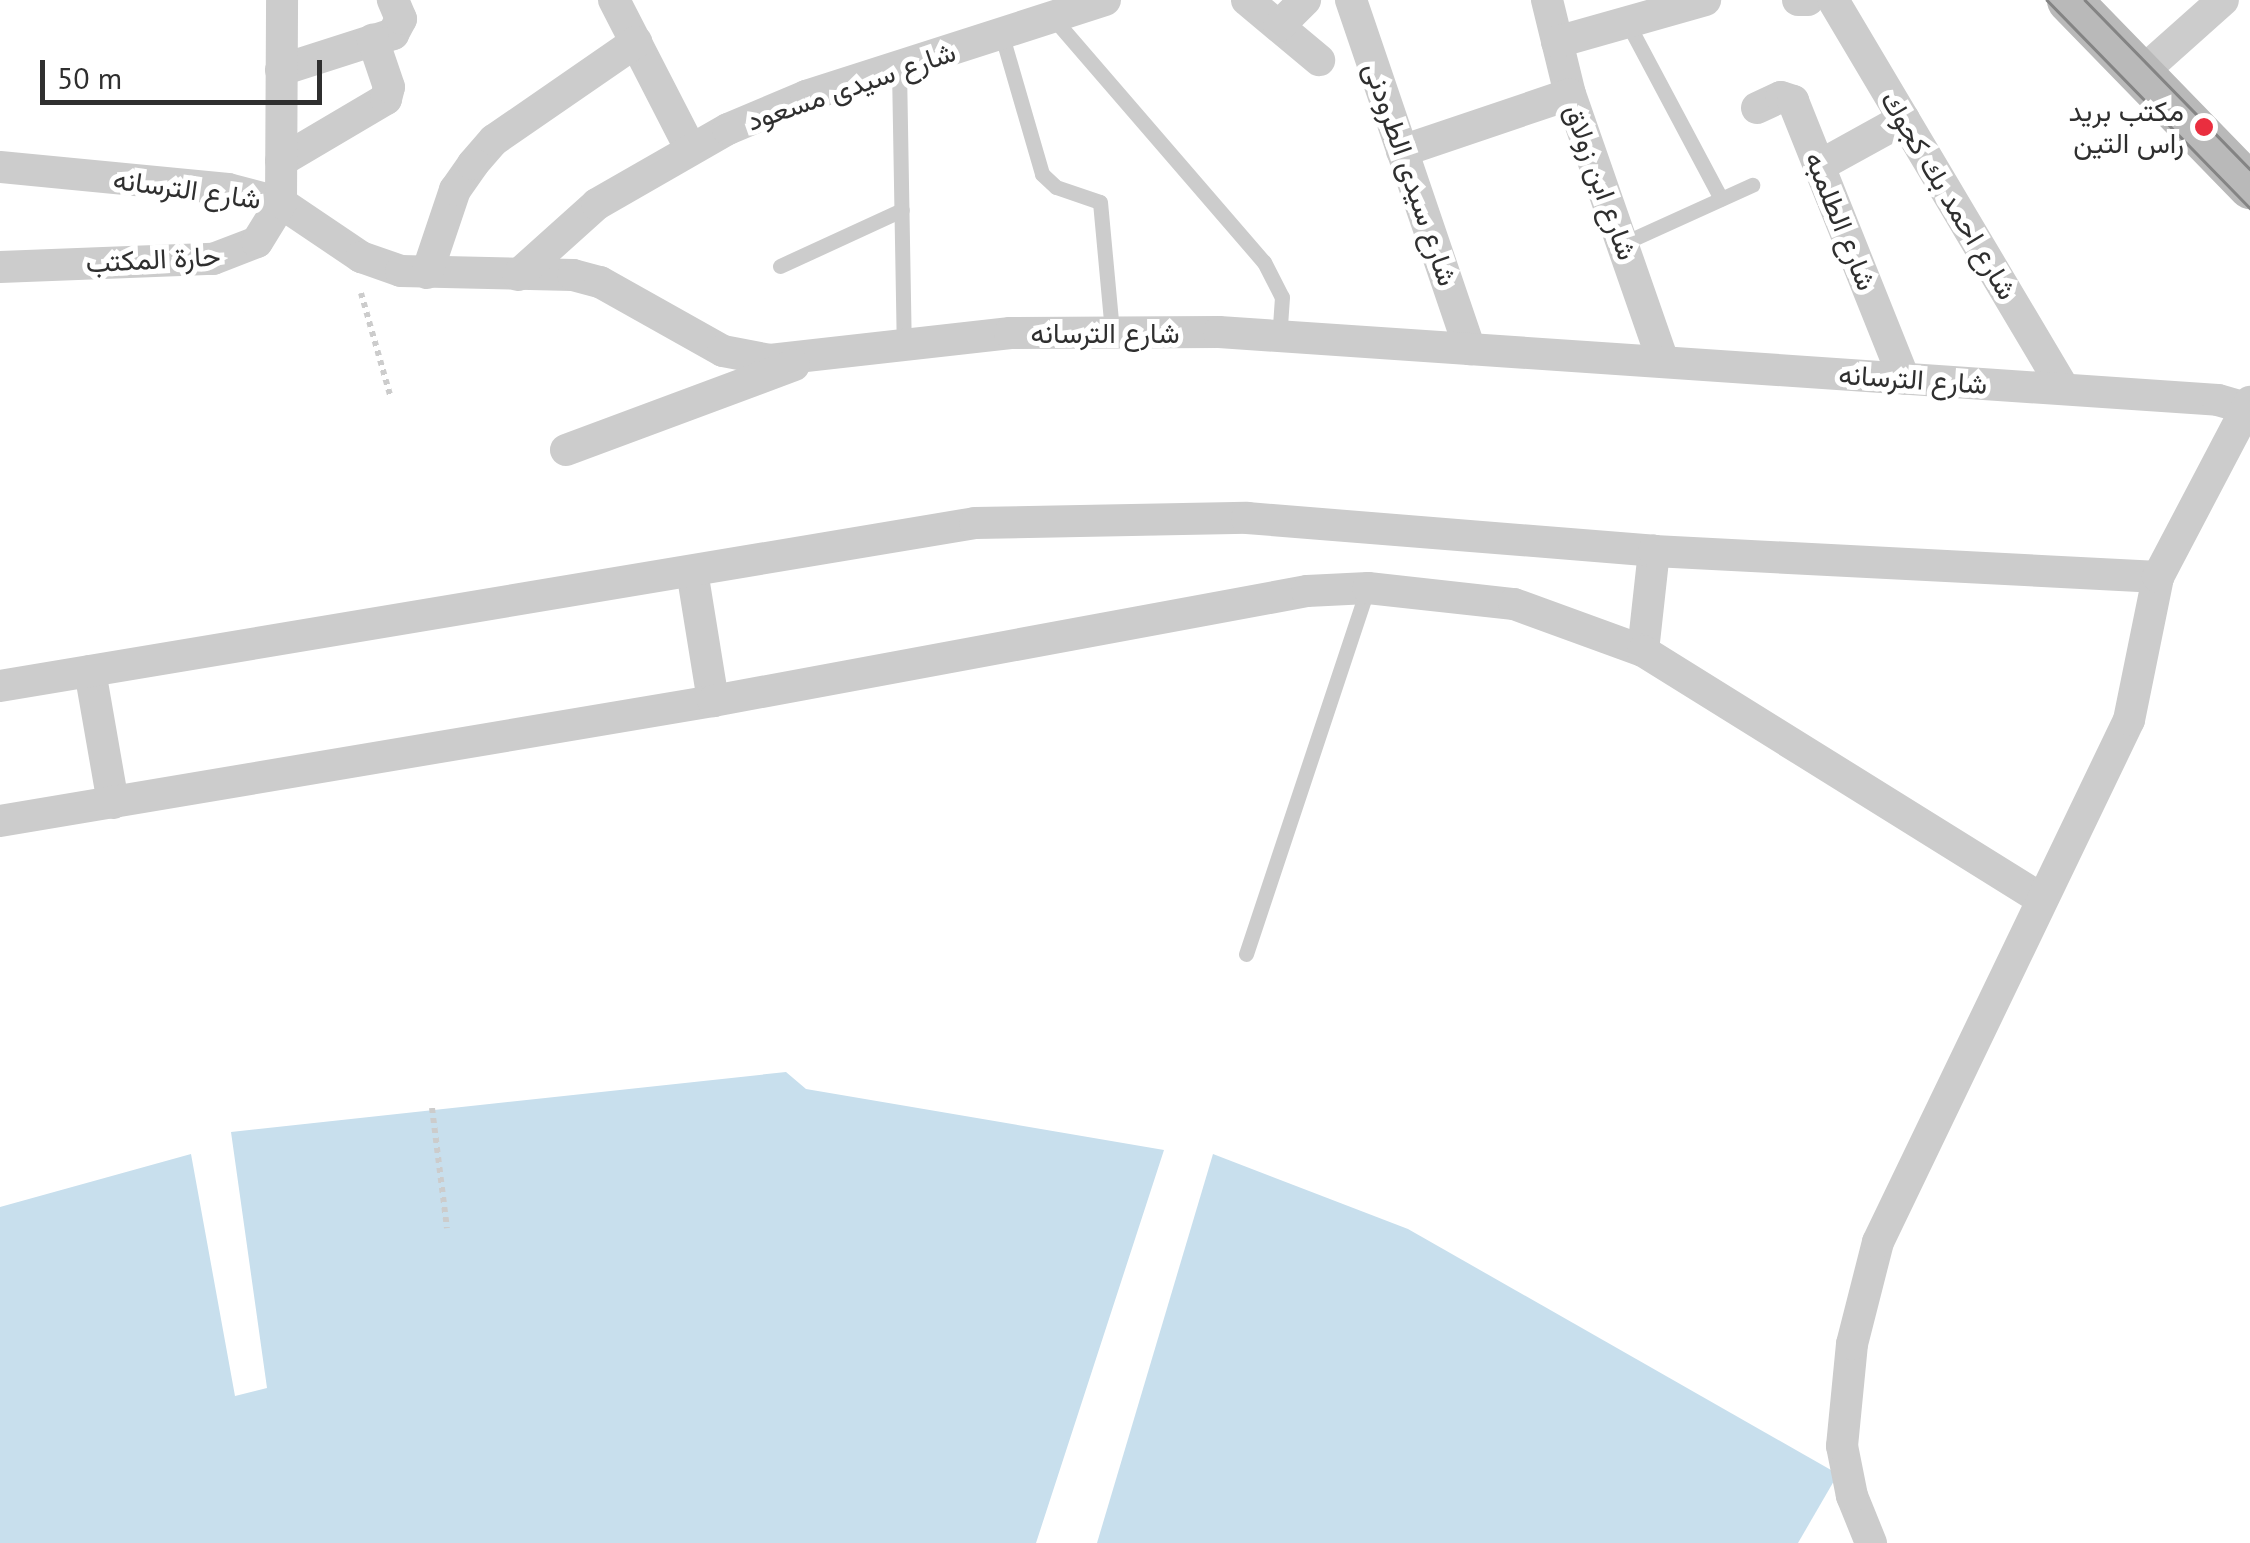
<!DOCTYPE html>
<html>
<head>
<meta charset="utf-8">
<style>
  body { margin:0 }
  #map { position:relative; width:2250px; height:1543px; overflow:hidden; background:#fff; font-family:"PT Sans",Vazirmatn,sans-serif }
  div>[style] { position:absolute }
  .water>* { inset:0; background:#c8dfed }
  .path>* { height:6px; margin-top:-3px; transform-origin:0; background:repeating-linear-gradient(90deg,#ccc 0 5px,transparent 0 10px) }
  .lane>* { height:15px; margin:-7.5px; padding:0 7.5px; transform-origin:7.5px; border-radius:7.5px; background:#ccc }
  .street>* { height:32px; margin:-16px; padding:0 16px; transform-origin:16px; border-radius:16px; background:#ccc }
  .secondary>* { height:45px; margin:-22.5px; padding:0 22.5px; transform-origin:22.5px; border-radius:22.5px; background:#b9b9b9 }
  .tram>* { height:2.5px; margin:-1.25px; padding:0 1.25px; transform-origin:1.25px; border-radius:1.25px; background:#848484 }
  .dots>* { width:28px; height:28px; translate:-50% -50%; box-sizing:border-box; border:5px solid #fff; border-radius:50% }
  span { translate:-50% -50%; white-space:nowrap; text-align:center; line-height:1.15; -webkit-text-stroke:10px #fff; paint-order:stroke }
  .street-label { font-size:28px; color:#2f2f2f }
  .poi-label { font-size:28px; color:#2f2f2f }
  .right { translate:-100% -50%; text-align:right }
  .scale { position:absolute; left:40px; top:60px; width:282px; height:45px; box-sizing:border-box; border:5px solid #2f2f2f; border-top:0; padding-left:12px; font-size:30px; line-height:35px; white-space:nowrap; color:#2f2f2f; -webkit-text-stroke:8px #fff; paint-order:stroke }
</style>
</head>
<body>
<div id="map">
  <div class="water">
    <div style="clip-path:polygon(786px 1072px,806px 1089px,1164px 1150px,1036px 1543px,0 1543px,0 1207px,191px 1154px,235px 1396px,267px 1388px,231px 1132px)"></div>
    <div style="clip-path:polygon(1213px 1154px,1408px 1229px,1838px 1474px,1798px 1543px,1097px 1543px)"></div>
  </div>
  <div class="path">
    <div style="left:361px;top:293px;width:109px;rotate:74.1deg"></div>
    <div style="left:432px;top:1108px;width:121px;rotate:82.9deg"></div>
  </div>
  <div class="lane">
    <div style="left:1054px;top:19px;width:321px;rotate:49.2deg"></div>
    <div style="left:1264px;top:262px;width:39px;rotate:63deg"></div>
    <div style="left:1282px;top:297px;width:39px;rotate:94deg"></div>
    <div style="left:1627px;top:22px;width:200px;rotate:62deg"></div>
    <div style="left:1002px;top:36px;width:144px;rotate:73.8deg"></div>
    <div style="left:1042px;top:174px;width:19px;rotate:43deg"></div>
    <div style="left:1056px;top:187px;width:46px;rotate:18.8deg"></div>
    <div style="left:1100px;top:202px;width:131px;rotate:84.7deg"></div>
    <div style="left:899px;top:69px;width:276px;rotate:89deg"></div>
    <div style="left:1624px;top:243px;width:141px;rotate:-24.4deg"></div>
    <div style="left:780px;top:266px;width:134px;rotate:-24.7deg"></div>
    <div style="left:1246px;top:954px;width:386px;rotate:-71.6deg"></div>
  </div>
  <div class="street">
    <div style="left:614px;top:0;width:166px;rotate:62.8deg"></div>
    <div style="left:1247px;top:0;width:94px;rotate:39.8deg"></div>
    <div style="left:1351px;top:0;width:369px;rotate:71.2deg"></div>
    <div style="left:1547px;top:0;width:97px;rotate:76.3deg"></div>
    <div style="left:1570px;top:94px;width:283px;rotate:70.8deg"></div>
    <div style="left:1798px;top:0;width:10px"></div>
    <div style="left:1833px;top:0;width:452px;rotate:59.3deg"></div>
    <div style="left:1279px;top:26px;width:37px;rotate:-45deg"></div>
    <div style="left:1557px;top:42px;width:154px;rotate:-15.8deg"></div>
    <div style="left:281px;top:70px;width:118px;rotate:-17.8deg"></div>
    <div style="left:393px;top:34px;width:17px;rotate:-62deg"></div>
    <div style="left:401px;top:19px;width:21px;rotate:-113deg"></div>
    <div style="left:2140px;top:74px;width:111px;rotate:-41.7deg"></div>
    <div style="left:1757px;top:108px;width:26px;rotate:-25deg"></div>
    <div style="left:1781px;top:97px;width:13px;rotate:18deg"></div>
    <div style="left:1793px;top:101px;width:299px;rotate:68.2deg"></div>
    <div style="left:1402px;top:151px;width:177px;rotate:-18.7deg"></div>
    <div style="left:281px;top:161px;width:122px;rotate:-30.6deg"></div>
    <div style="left:386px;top:99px;width:12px;rotate:-76deg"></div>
    <div style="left:389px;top:87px;width:50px;rotate:-108.8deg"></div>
    <div style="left:1819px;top:166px;width:97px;rotate:-28.9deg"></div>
    <div style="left:0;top:167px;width:229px;rotate:5.5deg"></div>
    <div style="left:228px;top:189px;width:55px;rotate:14.8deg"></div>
    <div style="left:281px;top:203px;width:97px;rotate:34deg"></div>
    <div style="left:361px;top:257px;width:42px;rotate:19.3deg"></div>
    <div style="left:401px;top:271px;width:172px;rotate:1.3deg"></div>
    <div style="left:573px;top:275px;width:28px;rotate:15deg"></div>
    <div style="left:600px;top:282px;width:141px;rotate:29.3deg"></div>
    <div style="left:723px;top:351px;width:48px;rotate:10.8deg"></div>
    <div style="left:770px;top:360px;width:242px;rotate:-6.4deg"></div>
    <div style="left:1010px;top:333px;width:209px;rotate:-0.3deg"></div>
    <div style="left:1219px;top:332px;width:1001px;rotate:3.89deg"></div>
    <div style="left:2218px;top:400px;width:33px;rotate:16deg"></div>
    <div style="left:0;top:267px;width:213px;rotate:-2.2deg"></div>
    <div style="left:213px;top:259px;width:47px;rotate:-21.1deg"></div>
    <div style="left:257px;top:242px;width:46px;rotate:-58.4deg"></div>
    <div style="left:281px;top:203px;width:203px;rotate:-89.7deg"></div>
    <div style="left:427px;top:273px;width:88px;rotate:-71.4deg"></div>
    <div style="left:455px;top:190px;width:32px;rotate:-55deg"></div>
    <div style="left:473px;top:164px;width:32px;rotate:-49deg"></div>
    <div style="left:494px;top:140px;width:173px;rotate:-34.6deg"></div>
    <div style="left:518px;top:275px;width:106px;rotate:-41.9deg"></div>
    <div style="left:597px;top:204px;width:151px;rotate:-29.8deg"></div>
    <div style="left:728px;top:129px;width:85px;rotate:-22.9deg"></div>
    <div style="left:806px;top:96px;width:314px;rotate:-17.8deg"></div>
    <div style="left:566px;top:450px;width:243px;rotate:-20.4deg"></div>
    <div style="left:692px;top:571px;width:132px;rotate:80.8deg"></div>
    <div style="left:1643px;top:651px;width:101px;rotate:-83.7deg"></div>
    <div style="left:90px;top:671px;width:134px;rotate:80.1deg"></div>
    <div style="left:0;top:686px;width:989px;rotate:-9.49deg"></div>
    <div style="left:975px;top:523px;width:272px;rotate:-1.1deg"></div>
    <div style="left:1247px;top:518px;width:408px;rotate:4.6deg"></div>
    <div style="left:1654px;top:551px;width:505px;rotate:2.95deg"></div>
    <div style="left:0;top:821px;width:723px;rotate:-9.55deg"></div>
    <div style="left:713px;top:701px;width:604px;rotate:-10.49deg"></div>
    <div style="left:1307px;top:591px;width:61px;rotate:-2.8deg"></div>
    <div style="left:1368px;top:588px;width:147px;rotate:6.3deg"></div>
    <div style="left:1514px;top:604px;width:137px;rotate:20deg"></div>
    <div style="left:1643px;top:651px;width:468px;rotate:31.9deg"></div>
    <div style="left:1871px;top:1543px;width:51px;rotate:-112deg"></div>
    <div style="left:1852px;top:1496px;width:51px;rotate:-101.3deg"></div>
    <div style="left:1842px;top:1446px;width:102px;rotate:-84.4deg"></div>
    <div style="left:1852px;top:1344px;width:105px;rotate:-75.7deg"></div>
    <div style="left:1878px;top:1242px;width:579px;rotate:-64.32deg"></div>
    <div style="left:2129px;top:720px;width:146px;rotate:-78.5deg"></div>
    <div style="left:2158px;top:577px;width:198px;rotate:-62.3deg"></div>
  </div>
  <div class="secondary">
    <div style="left:2069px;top:0;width:260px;rotate:45.8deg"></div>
  </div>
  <div class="tram">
    <div style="left:2047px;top:0;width:291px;rotate:45.7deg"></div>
    <div style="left:2085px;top:0;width:236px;rotate:45.7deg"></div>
  </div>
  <div class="dots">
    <div style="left:2204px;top:127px;background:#ea2e3f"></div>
  </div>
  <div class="street-label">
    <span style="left:851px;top:86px;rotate:-19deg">شارع سيدى مسعود</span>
    <span style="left:1411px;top:174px;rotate:71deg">شارع سيدى الطرودنى</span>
    <span style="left:1601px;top:182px;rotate:70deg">شارع ابن زولاق</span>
    <span style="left:187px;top:189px;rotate:8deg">شارع الترسانه</span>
    <span style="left:1949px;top:195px;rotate:59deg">شارع احمد بك كجوك</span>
    <span style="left:1841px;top:221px;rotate:68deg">شارع الطلمبه</span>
    <span style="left:153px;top:259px;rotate:-3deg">حارة المكتب</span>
    <span style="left:1105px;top:333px">شارع الترسانه</span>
    <span style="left:1913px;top:379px;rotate:4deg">شارع الترسانه</span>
  </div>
  <div class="poi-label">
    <span class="right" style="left:2184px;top:127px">مكتب بريد<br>راس التين</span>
  </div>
  <div class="scale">50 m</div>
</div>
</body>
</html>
